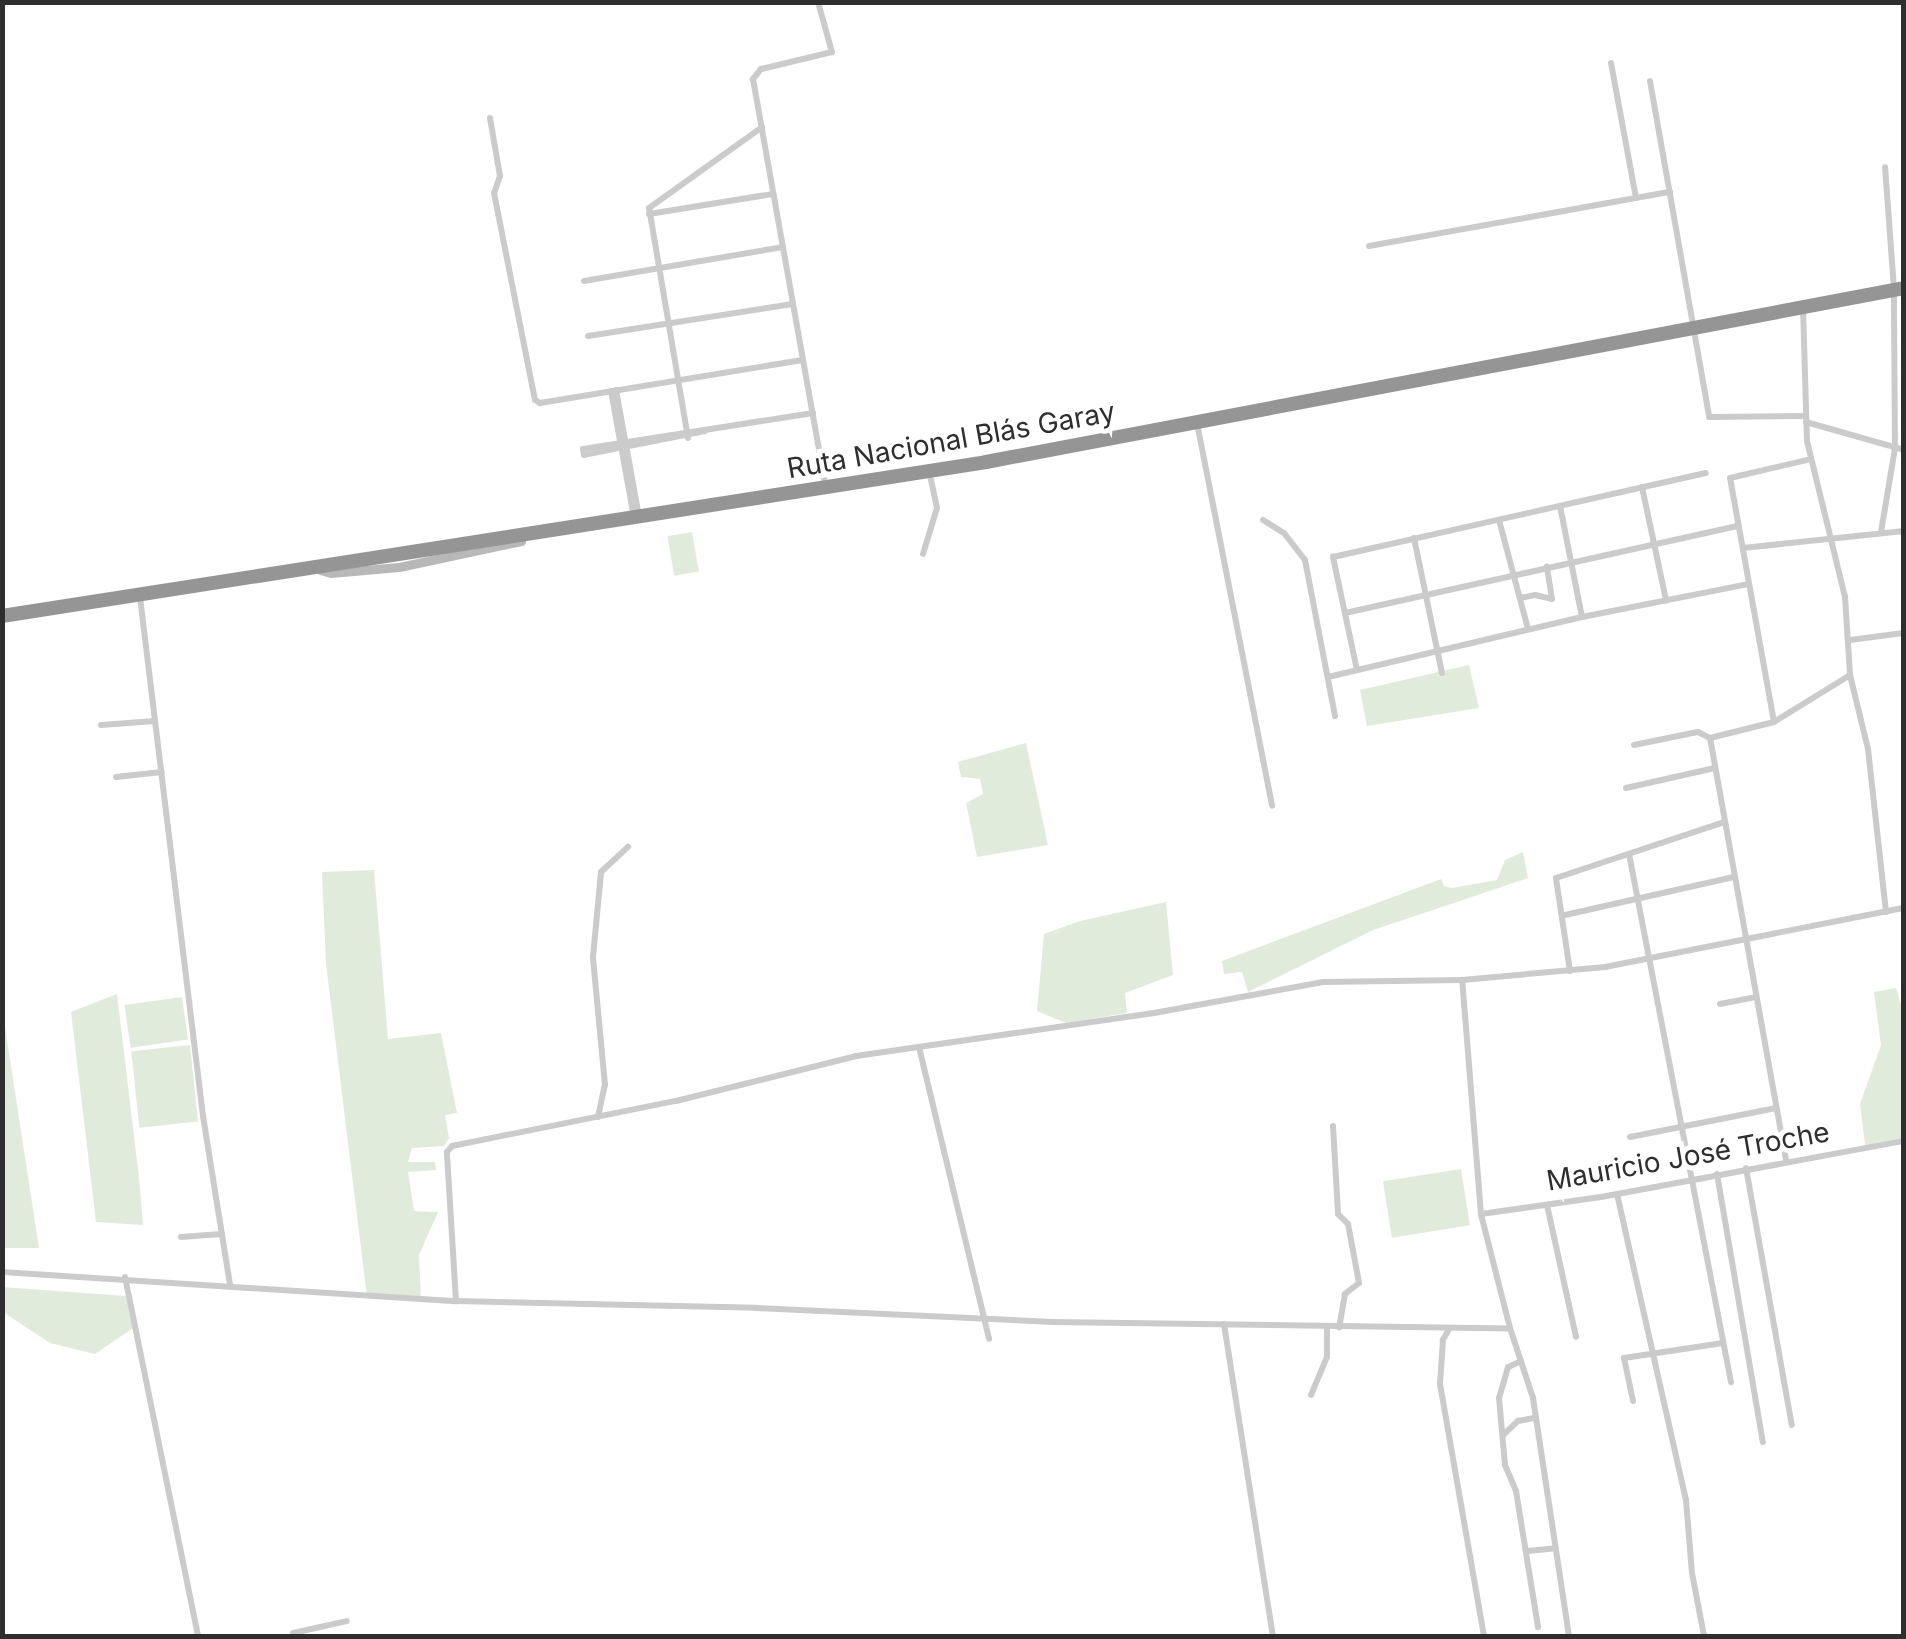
<!DOCTYPE html>
<html>
<head>
<meta charset="utf-8">
<style>
  body { margin:0 }
  #map { position:relative; width:1906px; height:1639px; overflow:hidden; background:#fff; font-family:Inter,sans-serif }
  div>[style] { position:absolute }
  .green>* { inset:0; background:#e1ebdc; transform-origin:0 0 }
  .street>* { height:6px; margin:-3px; padding:0 3px; transform-origin:3px; border-radius:3px; background:#cbcbcb }
  .secondary>* { height:9px; margin:-4.5px; padding:0 4.5px; transform-origin:4.5px; border-radius:4.5px; background:#b8b8b8 }
  .highway>* { height:14px; margin:-7px; padding:0 7px; transform-origin:7px; border-radius:7px; background:#959595 }
  span { translate:-50% -50%; white-space:nowrap; text-align:center; line-height:1.15; -webkit-text-stroke:10px #fff; paint-order:stroke }
  .street-label { font-size:28px; color:#2e2e2e }
  .frame { position:absolute; inset:0; border:5px solid #2e2e2e; pointer-events:none }
</style>
</head>
<body>
<div id="map">
  <div class="green">
    <div style="left:692px;top:532px;width:40px;height:25px;rotate:80deg"></div>
    <div style="clip-path:polygon(1469px 665px,1479px 708px,1367px 726px,1360px 690px)"></div>
    <div style="clip-path:polygon(1026px 743px,1048px 845px,977px 857px,966px 803px,983px 794px,980px 779px,961px 777px,958px 762px)"></div>
    <div style="clip-path:polygon(1523px 852px,1528px 878px,1373px 930px,1248px 992px,1242px 972px,1224px 974px,1222px 961px,1441px 879px,1444px 886px,1452px 888px,1497px 880px,1505px 860px)"></div>
    <div style="clip-path:polygon(374px 870px,388px 1039px,441px 1033px,457px 1113px,445px 1115px,449px 1138px,444px 1146px,412px 1148px,408px 1162px,435px 1162px,436px 1170px,408px 1172px,414px 1211px,438px 1212px,419px 1255px,421px 1300px,367px 1297px,326px 964px,322px 872px)"></div>
    <div style="clip-path:polygon(1166px 902px,1173px 975px,1125px 993px,1127px 1013px,1066px 1023px,1037px 1011px,1044px 934px,1080px 921px)"></div>
    <div style="clip-path:polygon(1896px 988px,1903px 1012px,1903px 1138px,1865px 1145px,1860px 1104px,1881px 1045px,1874px 992px)"></div>
    <div style="clip-path:polygon(117px 994px,139px 1178px,143px 1225px,96px 1222px,71px 1012px)"></div>
    <div style="left:182px;top:997px;width:43px;height:58px;rotate:82deg"></div>
    <div style="clip-path:polygon(2px 1014px,3px 1014px,39px 1248px,3px 1248px)"></div>
    <div style="left:190px;top:1045px;width:77px;height:59px;rotate:84deg"></div>
    <div style="left:1461px;top:1169px;width:57px;height:79px;rotate:81deg"></div>
    <div style="clip-path:polygon(2px 1287px,126px 1296px,133px 1328px,95px 1354px,50px 1343px,3px 1312px)"></div>
  </div>
  <div class="street">
    <div style="left:818px;top:2px;width:52px;rotate:74.4deg"></div>
    <div style="left:832px;top:52px;width:73px;rotate:166.5deg"></div>
    <div style="left:761px;top:69px;width:13px;rotate:129deg"></div>
    <div style="left:753px;top:79px;width:415px;rotate:79.9deg"></div>
    <div style="left:1611px;top:63px;width:137px;rotate:79.5deg"></div>
    <div style="left:1650px;top:81px;width:341px;rotate:80deg"></div>
    <div style="left:1709px;top:417px;width:97px;rotate:-0.6deg"></div>
    <div style="left:490px;top:118px;width:59px;rotate:80.2deg"></div>
    <div style="left:500px;top:176px;width:18px;rotate:109deg"></div>
    <div style="left:494px;top:193px;width:211px;rotate:78.8deg"></div>
    <div style="left:535px;top:400px;width:6px;rotate:31deg"></div>
    <div style="left:540px;top:403px;width:266px;rotate:-9.3deg"></div>
    <div style="left:649px;top:214px;width:126px;rotate:-9.2deg"></div>
    <div style="left:1369px;top:246px;width:306px;rotate:-10.2deg"></div>
    <div style="left:584px;top:281px;width:202px;rotate:-9.7deg"></div>
    <div style="left:1803px;top:307px;width:134px;rotate:88.3deg"></div>
    <div style="left:1807px;top:441px;width:161px;rotate:76.3deg"></div>
    <div style="left:1845px;top:597px;width:78px;rotate:86.3deg"></div>
    <div style="left:1850px;top:675px;width:76px;rotate:76.3deg"></div>
    <div style="left:1868px;top:749px;width:164px;rotate:83.7deg"></div>
    <div style="left:588px;top:336px;width:207px;rotate:-8.9deg"></div>
    <div style="left:616px;top:390px;width:128px;rotate:79.7deg"></div>
    <div style="left:611px;top:391px;width:129px;rotate:79.7deg"></div>
    <div style="left:1806px;top:422px;width:102px;rotate:15.9deg"></div>
    <div style="left:1197px;top:423px;width:390px;rotate:78.9deg"></div>
    <div style="left:705px;top:431px;width:123px;rotate:168.8deg"></div>
    <div style="left:584px;top:455px;width:6px;rotate:-99deg"></div>
    <div style="left:583px;top:449px;width:233px;rotate:-8.9deg"></div>
    <div style="left:688px;top:438px;width:233px;rotate:-99.6deg"></div>
    <div style="left:649px;top:208px;width:139px;rotate:-35.6deg"></div>
    <div style="left:1642px;top:487px;width:116px;rotate:78deg"></div>
    <div style="left:1560px;top:506px;width:113px;rotate:78.8deg"></div>
    <div style="left:1263px;top:520px;width:25px;rotate:32deg"></div>
    <div style="left:1284px;top:533px;width:34px;rotate:52deg"></div>
    <div style="left:1305px;top:560px;width:159px;rotate:79.1deg"></div>
    <div style="left:1499px;top:520px;width:113px;rotate:75.1deg"></div>
    <div style="left:1881px;top:532px;width:85px;rotate:-80.5deg"></div>
    <div style="left:1895px;top:448px;width:159px;rotate:-90.4deg"></div>
    <div style="left:1894px;top:289px;width:122px;rotate:-94.2deg"></div>
    <div style="left:1414px;top:538px;width:138px;rotate:78.3deg"></div>
    <div style="left:1743px;top:548px;width:162px;rotate:-6deg"></div>
    <div style="left:923px;top:554px;width:48px;rotate:-73.1deg"></div>
    <div style="left:937px;top:508px;width:38px;rotate:-102deg"></div>
    <div style="left:140px;top:597px;width:523px;rotate:83.08deg"></div>
    <div style="left:203px;top:1116px;width:171px;rotate:80.9deg"></div>
    <div style="left:1520px;top:598px;width:15px;rotate:-11deg"></div>
    <div style="left:1535px;top:595px;width:17px;rotate:13deg"></div>
    <div style="left:1552px;top:599px;width:33px;rotate:-99deg"></div>
    <div style="left:1345px;top:613px;width:403px;rotate:-12.5deg"></div>
    <div style="left:1850px;top:640px;width:54px;rotate:-7.4deg"></div>
    <div style="left:1357px;top:670px;width:116px;rotate:-102deg"></div>
    <div style="left:1333px;top:557px;width:382px;rotate:-12.7deg"></div>
    <div style="left:1328px;top:677px;width:261px;rotate:-13.3deg"></div>
    <div style="left:1582px;top:617px;width:169px;rotate:-11.2deg"></div>
    <div style="left:1774px;top:722px;width:248px;rotate:-100.2deg"></div>
    <div style="left:1730px;top:478px;width:83px;rotate:-13.2deg"></div>
    <div style="left:101px;top:725px;width:54px;rotate:-4.2deg"></div>
    <div style="left:1634px;top:745px;width:65px;rotate:-11.5deg"></div>
    <div style="left:1698px;top:732px;width:13px;rotate:27deg"></div>
    <div style="left:116px;top:777px;width:46px;rotate:-6.2deg"></div>
    <div style="left:1626px;top:788px;width:91px;rotate:-12.7deg"></div>
    <div style="left:1629px;top:854px;width:538px;rotate:79.07deg"></div>
    <div style="left:1565px;top:915px;width:173px;rotate:-12.7deg"></div>
    <div style="left:1570px;top:971px;width:94px;rotate:-98.6deg"></div>
    <div style="left:1556px;top:878px;width:177px;rotate:-18.4deg"></div>
    <div style="left:1720px;top:1004px;width:36px;rotate:-11deg"></div>
    <div style="left:919px;top:1047px;width:300px;rotate:76.5deg"></div>
    <div style="left:598px;top:1117px;width:33px;rotate:-78deg"></div>
    <div style="left:605px;top:1085px;width:129px;rotate:-95.4deg"></div>
    <div style="left:593px;top:957px;width:85px;rotate:-84.6deg"></div>
    <div style="left:601px;top:872px;width:37px;rotate:-43deg"></div>
    <div style="left:1333px;top:1126px;width:88px;rotate:86.7deg"></div>
    <div style="left:1338px;top:1214px;width:14px;rotate:45deg"></div>
    <div style="left:1348px;top:1224px;width:60px;rotate:79.4deg"></div>
    <div style="left:1359px;top:1283px;width:18px;rotate:142deg"></div>
    <div style="left:1345px;top:1294px;width:34px;rotate:100deg"></div>
    <div style="left:1630px;top:1137px;width:149px;rotate:-11.2deg"></div>
    <div style="left:1786px;top:1160px;width:429px;rotate:-100.2deg"></div>
    <div style="left:1710px;top:738px;width:66px;rotate:-14deg"></div>
    <div style="left:1774px;top:722px;width:89px;rotate:-31.7deg"></div>
    <div style="left:1746px;top:1168px;width:261px;rotate:79.9deg"></div>
    <div style="left:1717px;top:1174px;width:272px;rotate:80.3deg"></div>
    <div style="left:1617px;top:1194px;width:314px;rotate:77.3deg"></div>
    <div style="left:1686px;top:1500px;width:73px;rotate:85.3deg"></div>
    <div style="left:1692px;top:1573px;width:64px;rotate:79.2deg"></div>
    <div style="left:1547px;top:1205px;width:135px;rotate:77.6deg"></div>
    <div style="left:1481px;top:1214px;width:121px;rotate:-8.1deg"></div>
    <div style="left:1601px;top:1197px;width:308px;rotate:-10.5deg"></div>
    <div style="left:181px;top:1237px;width:40px;rotate:-4.3deg"></div>
    <div style="left:2px;top:1272px;width:455px;rotate:3.7deg"></div>
    <div style="left:456px;top:1301px;width:300px;rotate:1.3deg"></div>
    <div style="left:756px;top:1308px;width:297px;rotate:2.7deg"></div>
    <div style="left:1053px;top:1322px;width:457px;rotate:0.8deg"></div>
    <div style="left:1510px;top:1328px;width:118px;rotate:-104.3deg"></div>
    <div style="left:1481px;top:1214px;width:235px;rotate:-94.6deg"></div>
    <div style="left:125px;top:1277px;width:366px;rotate:78.5deg"></div>
    <div style="left:456px;top:1301px;width:149px;rotate:-93.5deg"></div>
    <div style="left:447px;top:1152px;width:8px;rotate:-50deg"></div>
    <div style="left:452px;top:1146px;width:228px;rotate:-11.4deg"></div>
    <div style="left:676px;top:1101px;width:186px;rotate:-14deg"></div>
    <div style="left:856px;top:1056px;width:301px;rotate:-8.2deg"></div>
    <div style="left:1154px;top:1013px;width:172px;rotate:-10.4deg"></div>
    <div style="left:1323px;top:982px;width:139px;rotate:-0.8deg"></div>
    <div style="left:1462px;top:980px;width:144px;rotate:-5.2deg"></div>
    <div style="left:1605px;top:967px;width:305px;rotate:-11.2deg"></div>
    <div style="left:1224px;top:1324px;width:316px;rotate:81.1deg"></div>
    <div style="left:1510px;top:1328px;width:74px;rotate:71.8deg"></div>
    <div style="left:1533px;top:1398px;width:241px;rotate:81.4deg"></div>
    <div style="left:1449px;top:1329px;width:13px;rotate:119deg"></div>
    <div style="left:1443px;top:1340px;width:44px;rotate:93.9deg"></div>
    <div style="left:1440px;top:1384px;width:256px;rotate:80.1deg"></div>
    <div style="left:1521px;top:1361px;width:14px;rotate:155deg"></div>
    <div style="left:1508px;top:1367px;width:32px;rotate:106deg"></div>
    <div style="left:1499px;top:1398px;width:67px;rotate:84.9deg"></div>
    <div style="left:1505px;top:1465px;width:28px;rotate:67deg"></div>
    <div style="left:1516px;top:1491px;width:138px;rotate:80.8deg"></div>
    <div style="left:1311px;top:1395px;width:41px;rotate:-67.2deg"></div>
    <div style="left:1327px;top:1357px;width:30px;rotate:-90deg"></div>
    <div style="left:1633px;top:1401px;width:44px;rotate:-101.8deg"></div>
    <div style="left:1624px;top:1358px;width:100px;rotate:-8.6deg"></div>
    <div style="left:1503px;top:1435px;width:21px;rotate:-43deg"></div>
    <div style="left:1518px;top:1421px;width:16px;rotate:-11deg"></div>
    <div style="left:1528px;top:1551px;width:27px;rotate:-6deg"></div>
    <div style="left:293px;top:1633px;width:55px;rotate:-12.5deg"></div>
  </div>
  <div class="secondary">
    <div style="left:320px;top:570px;width:11px;rotate:15deg"></div>
    <div style="left:331px;top:573px;width:68px;rotate:-5deg"></div>
    <div style="left:399px;top:567px;width:125px;rotate:-12deg"></div>
  </div>
  <div class="highway">
    <div style="left:2px;top:616px;width:996px;rotate:-8.89deg"></div>
    <div style="left:986px;top:462px;width:934px;rotate:-10.73deg"></div>
  </div>
  <div class="street-label">
    <span style="left:951px;top:440px;rotate:-10deg">Ruta Nacional Blás Garay</span>
    <span style="left:1688px;top:1156px;rotate:-10deg">Mauricio José Troche</span>
  </div>
  <div class="frame"></div>
</div>
</body>
</html>
